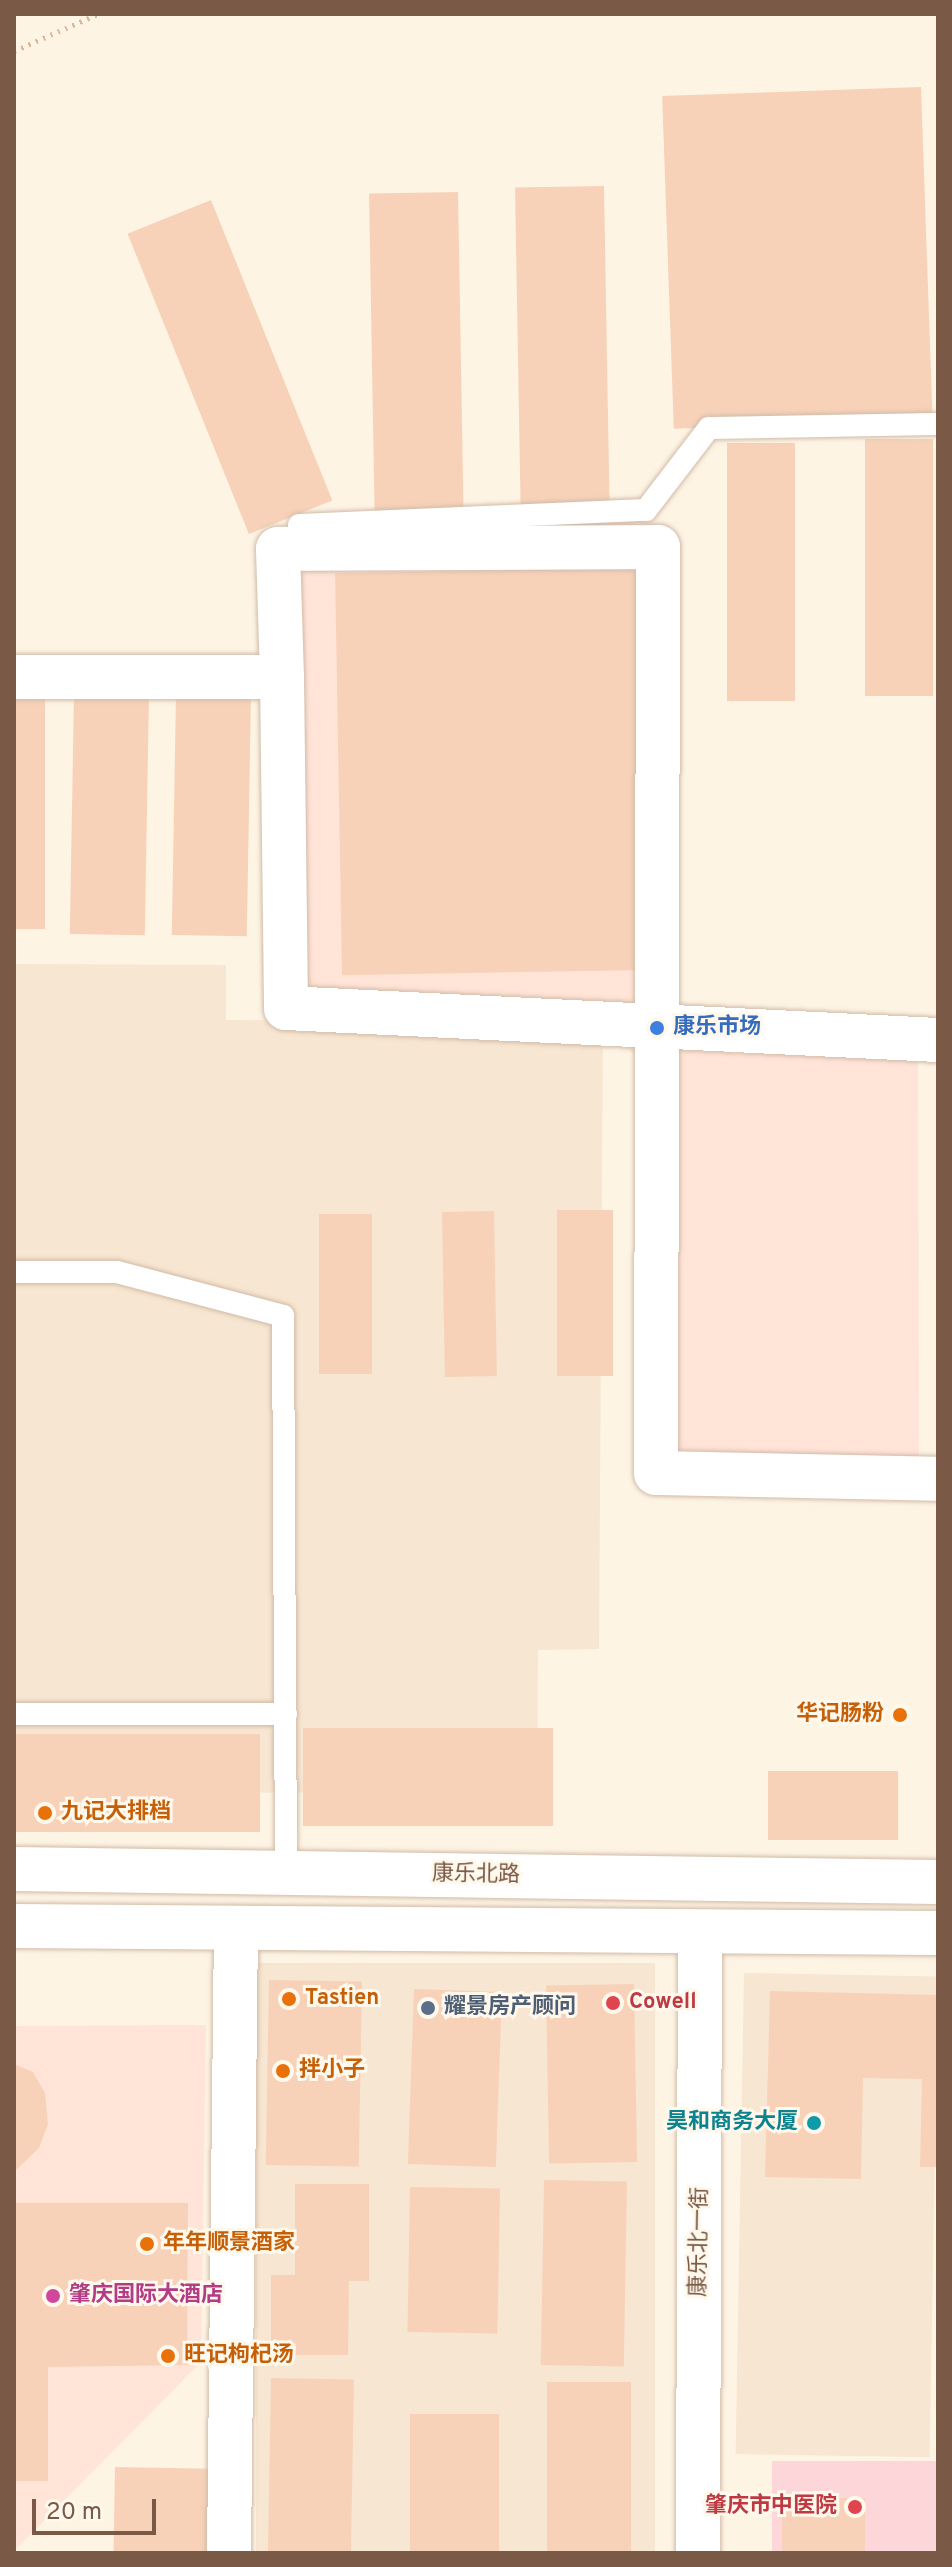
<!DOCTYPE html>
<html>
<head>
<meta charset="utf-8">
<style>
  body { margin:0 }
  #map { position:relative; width:952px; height:2567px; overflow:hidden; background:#fef4e4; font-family:Overpass,"Noto Sans SC",sans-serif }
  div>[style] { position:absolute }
  .residential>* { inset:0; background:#f7e6d1; transform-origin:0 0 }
  .commercial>* { inset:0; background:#ffe4d7 }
  .medical>* { inset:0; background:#fdd6da; transform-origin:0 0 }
  .building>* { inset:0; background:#f7d2b9; transform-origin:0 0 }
  .path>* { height:5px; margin-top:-2.5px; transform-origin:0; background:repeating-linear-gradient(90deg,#dcb59b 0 2px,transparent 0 8px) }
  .roads { filter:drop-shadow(0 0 2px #d1bba8) drop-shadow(0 0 2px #d1bba8) }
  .lane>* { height:22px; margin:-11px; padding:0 11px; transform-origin:11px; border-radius:11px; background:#fff }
  .street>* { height:44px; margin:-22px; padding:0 22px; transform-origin:22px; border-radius:22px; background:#fff }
  .secondary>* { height:44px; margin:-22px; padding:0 22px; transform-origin:22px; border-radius:22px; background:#fff }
  .dots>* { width:22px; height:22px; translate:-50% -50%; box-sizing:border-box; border:4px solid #fff8ec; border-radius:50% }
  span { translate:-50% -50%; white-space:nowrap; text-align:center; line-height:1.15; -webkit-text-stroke:6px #fff8ec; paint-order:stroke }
  .shop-label { font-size:22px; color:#366cbe; font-weight:700 }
  .left { translate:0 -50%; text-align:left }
  .food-label { font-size:22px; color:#c56008; font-weight:700 }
  .right { translate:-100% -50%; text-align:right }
  .street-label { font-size:22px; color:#7a5946 }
  .health-label { font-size:22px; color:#be3a42; font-weight:700 }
  .service-label { font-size:22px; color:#4e5e75; font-weight:700 }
  .culture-label { font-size:22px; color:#0d838f; font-weight:700 }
  .hotel-label { font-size:22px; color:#b23c85; font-weight:700 }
  .frame { position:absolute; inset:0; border:16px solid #7a5946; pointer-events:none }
  .scale { position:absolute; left:32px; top:2499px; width:124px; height:36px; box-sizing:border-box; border:4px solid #7a5946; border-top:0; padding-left:10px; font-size:24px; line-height:28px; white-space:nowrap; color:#7a5946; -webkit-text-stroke:6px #fff8ec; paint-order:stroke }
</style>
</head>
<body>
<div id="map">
  <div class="residential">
    <div style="clip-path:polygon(14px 964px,226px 965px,226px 1020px,603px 1022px,599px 1649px,538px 1650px,537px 1794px,14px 1791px)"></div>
    <div style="left:256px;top:1963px;width:399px;height:590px"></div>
    <div style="left:744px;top:1973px;width:194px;height:481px;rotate:1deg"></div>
  </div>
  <div class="commercial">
    <div style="clip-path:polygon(299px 554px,653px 554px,652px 979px,733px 1054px,918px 1054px,919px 1457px,673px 1458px,672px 1093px,583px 1003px,299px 1002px)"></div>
    <div style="clip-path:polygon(206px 2025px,201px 2362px,14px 2551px,14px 2026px)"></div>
  </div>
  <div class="medical">
    <div style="left:938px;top:2461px;width:92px;height:166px;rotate:90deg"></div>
  </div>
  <div class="building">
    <div style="left:921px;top:87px;width:333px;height:259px;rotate:88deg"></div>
    <div style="left:604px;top:186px;width:323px;height:89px;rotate:89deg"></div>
    <div style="left:458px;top:192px;width:323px;height:89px;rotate:89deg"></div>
    <div style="left:211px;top:200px;width:324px;height:90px;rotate:68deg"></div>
    <div style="left:865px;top:439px;width:68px;height:257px"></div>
    <div style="left:727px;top:443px;width:68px;height:258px"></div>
    <div style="left:640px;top:568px;width:402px;height:305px;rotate:89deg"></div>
    <div style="left:74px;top:693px;width:75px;height:241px;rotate:1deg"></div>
    <div style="left:176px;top:694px;width:75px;height:241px;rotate:1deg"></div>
    <div style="left:14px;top:698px;width:31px;height:231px"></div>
    <div style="left:557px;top:1210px;width:56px;height:166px"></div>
    <div style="left:494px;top:1211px;width:165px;height:52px;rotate:89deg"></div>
    <div style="left:372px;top:1214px;width:160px;height:53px;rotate:90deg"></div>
    <div style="left:553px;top:1728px;width:98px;height:250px;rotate:90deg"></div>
    <div style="left:260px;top:1734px;width:98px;height:246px;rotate:90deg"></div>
    <div style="left:898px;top:1771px;width:69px;height:130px;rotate:90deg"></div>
    <div style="left:269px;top:1980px;width:93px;height:185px;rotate:1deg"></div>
    <div style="left:634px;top:1984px;width:178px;height:88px;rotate:89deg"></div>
    <div style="left:414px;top:1989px;width:88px;height:175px;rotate:2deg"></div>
    <div style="clip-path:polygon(770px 1991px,938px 1995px,938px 2167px,920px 2167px,922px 2079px,863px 2078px,861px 2179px,765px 2177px)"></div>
    <div style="clip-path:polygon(14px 2064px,33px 2072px,45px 2093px,48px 2124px,39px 2148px,14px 2172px)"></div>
    <div style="left:544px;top:2180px;width:83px;height:185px;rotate:1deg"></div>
    <div style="clip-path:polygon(295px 2184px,369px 2184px,369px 2281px,349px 2281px,348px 2355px,271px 2355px,271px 2275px,295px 2275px)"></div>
    <div style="left:410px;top:2187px;width:90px;height:145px;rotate:1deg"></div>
    <div style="clip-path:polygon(14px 2203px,188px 2203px,187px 2365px,48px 2367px,48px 2481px,14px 2481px)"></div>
    <div style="left:271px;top:2378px;width:83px;height:175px;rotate:1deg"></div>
    <div style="left:547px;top:2382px;width:84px;height:171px"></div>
    <div style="left:410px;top:2414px;width:89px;height:139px"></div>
    <div style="left:115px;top:2467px;width:98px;height:86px;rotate:1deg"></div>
    <div style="left:782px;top:2498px;width:83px;height:55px"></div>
  </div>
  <div class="path">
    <div style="left:14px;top:51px;width:92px;rotate:-23.8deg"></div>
  </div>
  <div class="roads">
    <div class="lane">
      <div style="left:299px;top:525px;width:347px;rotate:-2.5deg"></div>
      <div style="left:646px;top:510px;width:103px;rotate:-52.5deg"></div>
      <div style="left:709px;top:428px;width:229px;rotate:-1deg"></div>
      <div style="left:14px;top:1272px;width:103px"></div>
      <div style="left:117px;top:1272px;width:172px;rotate:14.8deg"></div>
      <div style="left:283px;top:1316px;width:557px;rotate:89.69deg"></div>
      <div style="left:14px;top:1714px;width:272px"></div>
    </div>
    <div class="street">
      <div style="left:14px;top:677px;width:268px"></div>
      <div style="left:282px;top:677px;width:331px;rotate:89.3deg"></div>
      <div style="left:286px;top:1008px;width:653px;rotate:2.81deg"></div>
      <div style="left:282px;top:677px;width:128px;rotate:-91.8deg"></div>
      <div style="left:278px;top:549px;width:380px;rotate:-0.3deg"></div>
      <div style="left:658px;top:547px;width:926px;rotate:90.12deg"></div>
      <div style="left:656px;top:1473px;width:282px;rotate:1.2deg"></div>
      <div style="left:229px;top:2553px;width:624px;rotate:-89.36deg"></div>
      <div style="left:698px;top:2553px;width:621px;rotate:-89.82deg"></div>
    </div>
    <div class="secondary">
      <div style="left:14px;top:1869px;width:924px;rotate:0.81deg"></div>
      <div style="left:14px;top:1926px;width:924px;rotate:0.43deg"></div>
    </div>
  </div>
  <div class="dots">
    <div style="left:657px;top:1028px;background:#3f7fe0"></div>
    <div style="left:900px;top:1715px;background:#e8710a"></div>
    <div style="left:45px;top:1813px;background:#e8710a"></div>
    <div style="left:289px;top:1999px;background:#e8710a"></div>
    <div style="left:613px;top:2003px;background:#e0444e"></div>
    <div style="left:428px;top:2008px;background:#5c6f8a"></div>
    <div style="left:283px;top:2071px;background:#e8710a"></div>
    <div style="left:814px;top:2123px;background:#0f9aa8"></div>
    <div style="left:147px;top:2244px;background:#e8710a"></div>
    <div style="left:53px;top:2296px;background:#d1479c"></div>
    <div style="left:168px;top:2356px;background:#e8710a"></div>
    <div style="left:855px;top:2507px;background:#e0444e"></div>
  </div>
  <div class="shop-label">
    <span class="left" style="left:673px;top:1028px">康乐市场</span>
  </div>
  <div class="food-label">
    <span class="right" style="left:884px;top:1715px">华记肠粉</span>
    <span class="left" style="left:61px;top:1813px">九记大排档</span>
    <span class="left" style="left:305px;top:1999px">Tastien</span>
    <span class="left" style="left:299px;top:2071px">拌小子</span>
    <span class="left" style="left:163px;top:2244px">年年顺景酒家</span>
    <span class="left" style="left:184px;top:2356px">旺记枸杞汤</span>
  </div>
  <div class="street-label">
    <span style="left:476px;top:1875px;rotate:1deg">康乐北路</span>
    <span style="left:700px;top:2242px;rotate:-89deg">康乐北一街</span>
  </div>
  <div class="health-label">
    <span class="left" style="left:629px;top:2003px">Cowell</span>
    <span class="right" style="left:837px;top:2507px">肇庆市中医院</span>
  </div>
  <div class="service-label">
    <span class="left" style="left:444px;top:2008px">耀景房产顾问</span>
  </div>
  <div class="culture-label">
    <span class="right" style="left:798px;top:2123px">昊和商务大厦</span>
  </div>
  <div class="hotel-label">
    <span class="left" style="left:69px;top:2296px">肇庆国际大酒店</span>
  </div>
  <div class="frame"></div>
  <div class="scale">20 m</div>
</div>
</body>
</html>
